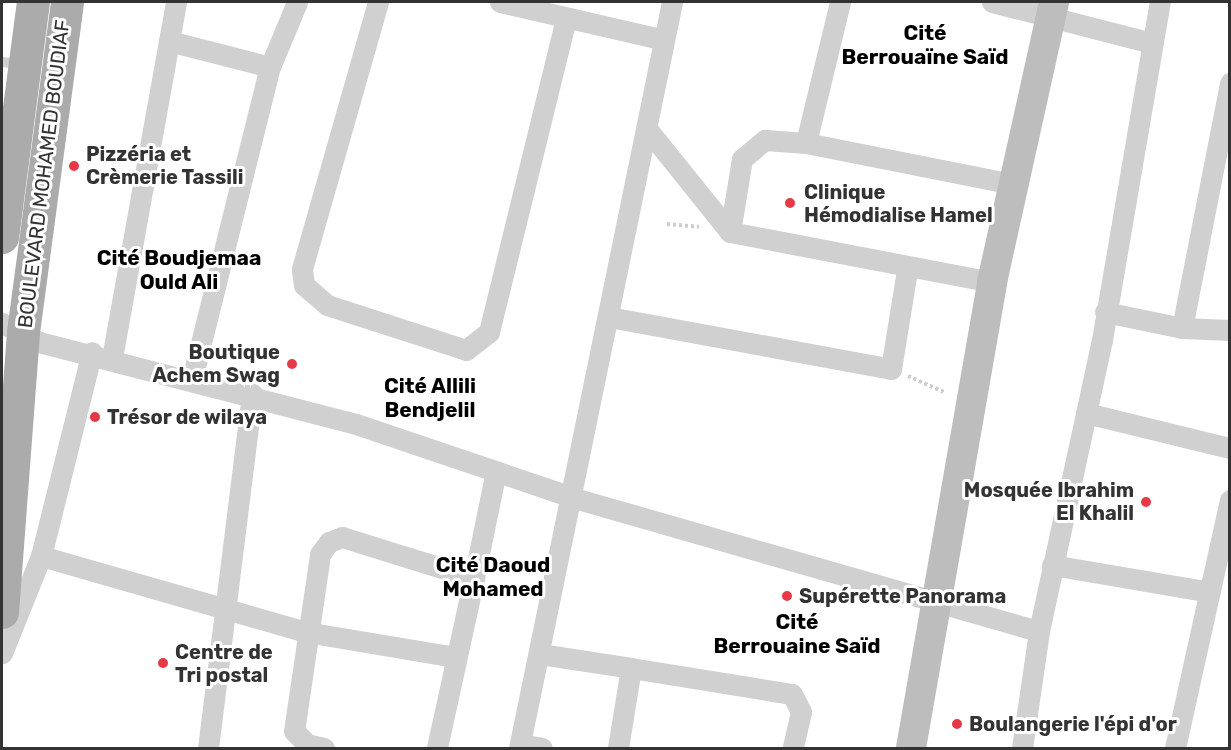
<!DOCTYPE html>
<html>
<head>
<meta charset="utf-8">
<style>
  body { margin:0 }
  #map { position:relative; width:1231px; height:750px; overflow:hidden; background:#fff; font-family:Rubik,sans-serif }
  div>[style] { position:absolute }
  .path>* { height:4px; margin-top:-2px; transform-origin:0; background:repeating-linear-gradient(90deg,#cdcdcd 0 3px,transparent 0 6px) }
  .lane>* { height:10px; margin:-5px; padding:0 5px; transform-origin:5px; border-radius:5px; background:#d0d0d0 }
  .street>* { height:21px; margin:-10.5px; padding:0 10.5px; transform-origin:10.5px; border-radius:10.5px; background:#d0d0d0 }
  .secondary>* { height:30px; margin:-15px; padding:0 15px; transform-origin:15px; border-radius:15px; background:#bdbdbd }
  .primary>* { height:33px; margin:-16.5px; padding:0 16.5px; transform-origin:16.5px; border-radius:16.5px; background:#ababab }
  .dots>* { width:16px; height:16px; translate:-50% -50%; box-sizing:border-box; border:3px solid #fff; border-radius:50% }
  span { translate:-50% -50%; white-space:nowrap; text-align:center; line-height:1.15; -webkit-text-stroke:6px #fff; paint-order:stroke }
  .poi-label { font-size:20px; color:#333; font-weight:700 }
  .left { translate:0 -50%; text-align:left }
  .right { translate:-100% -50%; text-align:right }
  .street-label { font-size:20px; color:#333 }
  .neighbourhood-label { font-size:21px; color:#000; font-weight:700 }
  .frame { position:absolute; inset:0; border:3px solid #333; pointer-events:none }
</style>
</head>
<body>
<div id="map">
  <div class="path">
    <div style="left:667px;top:224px;width:32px;rotate:5deg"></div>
    <div style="left:908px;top:376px;width:39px;rotate:24deg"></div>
  </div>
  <div class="lane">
    <div style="left:2px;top:62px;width:19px;rotate:6deg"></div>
  </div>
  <div class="street">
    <div style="left:378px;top:2px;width:278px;rotate:105.9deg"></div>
    <div style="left:302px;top:269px;width:16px;rotate:83deg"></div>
    <div style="left:304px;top:285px;width:30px;rotate:41deg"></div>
    <div style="left:327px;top:305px;width:146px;rotate:17.9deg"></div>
    <div style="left:466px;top:350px;width:29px;rotate:-38deg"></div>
    <div style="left:489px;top:332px;width:323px;rotate:-76.2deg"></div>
    <div style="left:500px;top:2px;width:168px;rotate:13deg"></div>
    <div style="left:840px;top:2px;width:145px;rotate:103.6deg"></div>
    <div style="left:806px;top:143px;width:212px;rotate:11.2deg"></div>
    <div style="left:992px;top:2px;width:165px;rotate:14.4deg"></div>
    <div style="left:169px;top:41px;width:104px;rotate:14.4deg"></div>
    <div style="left:648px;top:130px;width:131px;rotate:51.2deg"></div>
    <div style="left:730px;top:232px;width:267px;rotate:10.8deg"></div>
    <div style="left:730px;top:232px;width:74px;rotate:-80.7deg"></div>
    <div style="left:742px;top:159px;width:30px;rotate:-40deg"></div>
    <div style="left:765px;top:140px;width:41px;rotate:4.2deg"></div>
    <div style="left:1105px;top:312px;width:79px;rotate:11.7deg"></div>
    <div style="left:1182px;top:328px;width:48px;rotate:2.4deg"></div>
    <div style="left:609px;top:317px;width:287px;rotate:10.4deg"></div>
    <div style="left:891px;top:369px;width:100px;rotate:-80.8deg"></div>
    <div style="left:2px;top:323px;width:42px;rotate:27.2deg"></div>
    <div style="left:39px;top:342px;width:327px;rotate:14.5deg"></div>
    <div style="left:356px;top:424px;width:230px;rotate:18.7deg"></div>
    <div style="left:574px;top:498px;width:484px;rotate:16deg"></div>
    <div style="left:1182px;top:328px;width:250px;rotate:-78.9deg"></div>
    <div style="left:112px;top:358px;width:362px;rotate:-79.8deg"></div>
    <div style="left:192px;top:379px;width:322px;rotate:-76deg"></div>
    <div style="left:270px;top:67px;width:70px;rotate:-67.4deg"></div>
    <div style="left:1086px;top:413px;width:148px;rotate:13.7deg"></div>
    <div style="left:41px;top:556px;width:276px;rotate:16deg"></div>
    <div style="left:306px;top:632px;width:152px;rotate:9.5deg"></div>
    <div style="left:1052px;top:565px;width:160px;rotate:9.7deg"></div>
    <div style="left:474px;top:578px;width:109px;rotate:-78.4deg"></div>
    <div style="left:2px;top:653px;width:105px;rotate:-68.1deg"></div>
    <div style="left:41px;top:556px;width:210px;rotate:-76deg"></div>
    <div style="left:540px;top:654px;width:92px;rotate:8.7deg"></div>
    <div style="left:520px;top:744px;width:22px;rotate:10deg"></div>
    <div style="left:208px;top:748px;width:357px;rotate:-82.9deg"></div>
    <div style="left:324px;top:748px;width:17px;rotate:-167deg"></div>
    <div style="left:307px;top:744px;width:18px;rotate:-135deg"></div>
    <div style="left:294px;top:731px;width:179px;rotate:-81.6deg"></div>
    <div style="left:320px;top:554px;width:15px;rotate:-53deg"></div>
    <div style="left:329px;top:542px;width:14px;rotate:-21deg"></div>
    <div style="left:342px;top:537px;width:138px;rotate:17.3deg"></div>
    <div style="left:474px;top:578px;width:174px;rotate:102.3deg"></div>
    <div style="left:519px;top:748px;width:762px;rotate:-78.41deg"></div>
    <div style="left:618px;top:748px;width:81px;rotate:-80.8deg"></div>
    <div style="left:631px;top:668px;width:163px;rotate:9.2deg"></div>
    <div style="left:792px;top:694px;width:20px;rotate:63deg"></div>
    <div style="left:801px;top:712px;width:37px;rotate:103deg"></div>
    <div style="left:1022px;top:748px;width:118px;rotate:-81.7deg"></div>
    <div style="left:1039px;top:631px;width:298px;rotate:-77.8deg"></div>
    <div style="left:1102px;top:340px;width:343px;rotate:-80.3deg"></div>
    <div style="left:1175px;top:748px;width:254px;rotate:-77.5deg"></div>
  </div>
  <div class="secondary">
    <div style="left:911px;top:748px;width:473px;rotate:-80.1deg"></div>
    <div style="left:992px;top:282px;width:287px;rotate:-77.5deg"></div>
  </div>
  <div class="primary">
    <div style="left:2px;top:237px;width:237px;rotate:-82.5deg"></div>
    <div style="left:2px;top:612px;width:281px;rotate:-85.7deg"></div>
    <div style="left:23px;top:332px;width:333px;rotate:-82.4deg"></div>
  </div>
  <div class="dots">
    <div style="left:74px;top:166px;background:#e63946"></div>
    <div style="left:790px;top:203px;background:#e63946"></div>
    <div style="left:292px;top:364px;background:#e63946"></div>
    <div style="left:95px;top:417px;background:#e63946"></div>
    <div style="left:1146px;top:502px;background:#e63946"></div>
    <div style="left:787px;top:596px;background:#e63946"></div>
    <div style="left:163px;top:663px;background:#e63946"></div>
    <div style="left:957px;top:724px;background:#e63946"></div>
  </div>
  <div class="poi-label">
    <span class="left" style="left:86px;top:166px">Pizzéria et<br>Crèmerie Tassili</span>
    <span class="left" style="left:804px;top:204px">Clinique<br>Hémodialise Hamel</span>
    <span class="right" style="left:280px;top:364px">Boutique<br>Achem Swag</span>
    <span class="left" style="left:107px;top:417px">Trésor de wilaya</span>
    <span class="right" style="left:1134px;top:502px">Mosquée Ibrahim<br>El Khalil</span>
    <span class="left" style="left:799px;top:596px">Supérette Panorama</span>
    <span class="left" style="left:175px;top:664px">Centre de<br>Tri postal</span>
    <span class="left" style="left:969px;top:724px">Boulangerie l'épi d'or</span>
  </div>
  <div class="street-label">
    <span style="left:44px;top:174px;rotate:-83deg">BOULEVARD MOHAMED BOUDIAF</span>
  </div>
  <div class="neighbourhood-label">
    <span style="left:925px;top:45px">Cité<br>Berrouaïne Saïd</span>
    <span style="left:179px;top:270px">Cité Boudjemaa<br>Ould Ali</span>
    <span style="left:430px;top:398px">Cité Allili<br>Bendjelil</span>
    <span style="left:493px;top:577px">Cité Daoud<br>Mohamed</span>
    <span style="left:797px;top:634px">Cité<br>Berrouaine Saïd</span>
  </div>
  <div class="frame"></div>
</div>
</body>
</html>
